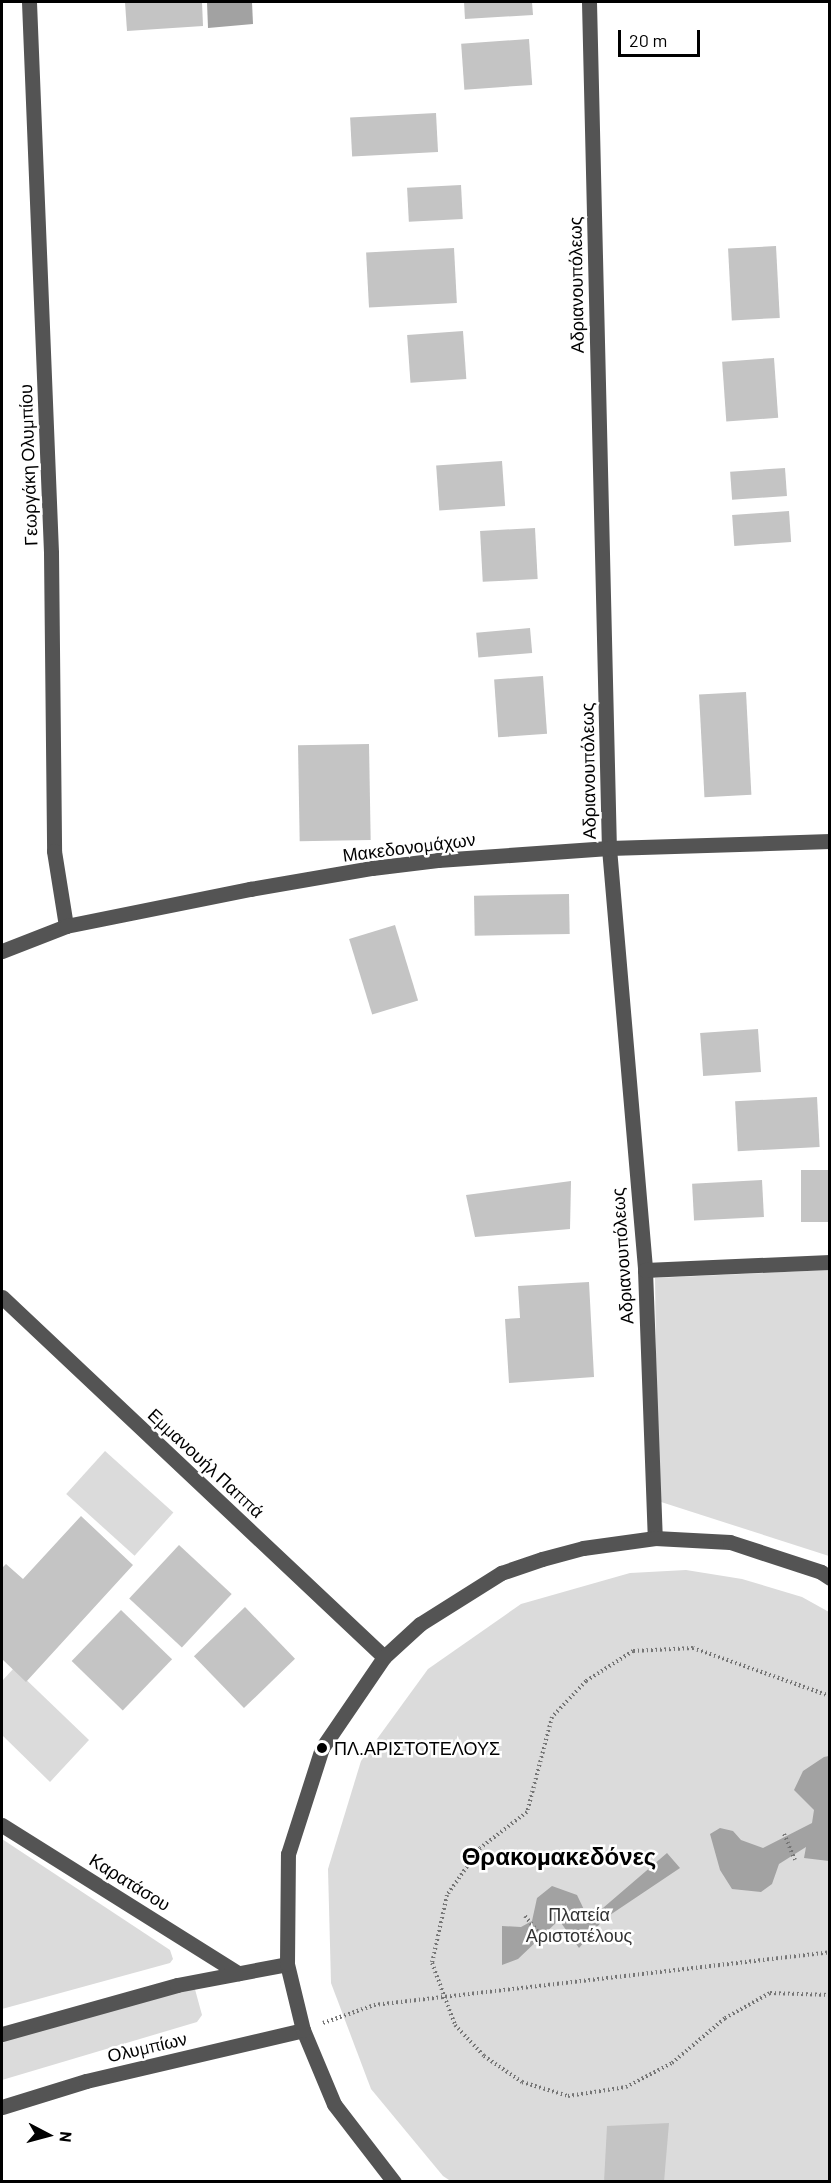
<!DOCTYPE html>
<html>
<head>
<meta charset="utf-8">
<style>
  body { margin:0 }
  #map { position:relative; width:831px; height:2183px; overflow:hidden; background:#fff; font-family:Barlow,sans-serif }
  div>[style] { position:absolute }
  .green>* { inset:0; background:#dbdbdb; transform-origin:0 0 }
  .water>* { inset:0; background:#a2a2a2 }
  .building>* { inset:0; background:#c4c4c4; transform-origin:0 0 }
  .path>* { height:4px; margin-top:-2px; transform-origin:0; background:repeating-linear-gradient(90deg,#767676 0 1.5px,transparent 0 4.5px) }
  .minor>* { height:15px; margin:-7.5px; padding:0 7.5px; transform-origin:7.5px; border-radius:7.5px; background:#545454 }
  .dots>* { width:16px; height:16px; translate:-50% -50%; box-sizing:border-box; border:3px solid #fff; border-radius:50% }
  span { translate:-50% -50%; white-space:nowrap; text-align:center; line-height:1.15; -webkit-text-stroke:5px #fff; paint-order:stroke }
  .street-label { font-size:18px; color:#000 }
  .poi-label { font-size:18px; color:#000 }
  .left { translate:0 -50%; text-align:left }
  .park-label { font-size:18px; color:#323232 }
  .district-label { font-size:24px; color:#000; font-weight:700 }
  .frame { position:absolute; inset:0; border:3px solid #000; pointer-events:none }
  .north { position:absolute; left:18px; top:2105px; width:60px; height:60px; -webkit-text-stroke:4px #fff; paint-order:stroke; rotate:96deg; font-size:16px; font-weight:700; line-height:24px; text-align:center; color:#000 }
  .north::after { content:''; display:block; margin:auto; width:21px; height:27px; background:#000; clip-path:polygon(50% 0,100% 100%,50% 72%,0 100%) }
  .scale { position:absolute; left:618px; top:30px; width:82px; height:27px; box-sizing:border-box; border:3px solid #000; border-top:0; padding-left:8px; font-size:18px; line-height:21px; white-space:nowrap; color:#000; -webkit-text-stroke:4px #fff; paint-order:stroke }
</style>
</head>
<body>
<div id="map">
  <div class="green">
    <div style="clip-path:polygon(829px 1270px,829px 1556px,658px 1501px,655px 1278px)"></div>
    <div style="left:105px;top:1451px;width:92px;height:58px;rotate:42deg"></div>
    <div style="clip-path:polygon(686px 1570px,742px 1579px,802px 1597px,829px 1612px,829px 2181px,452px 2182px,443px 2176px,371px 2089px,331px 1983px,328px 1869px,361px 1761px,428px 1669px,521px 1604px,630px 1573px)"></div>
    <div style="clip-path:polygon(14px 1668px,89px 1740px,50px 1782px,2px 1735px,2px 1681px)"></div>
    <div style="clip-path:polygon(2px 1839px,170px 1950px,173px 1959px,170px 1963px,2px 2009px)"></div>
    <div style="clip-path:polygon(193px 1982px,202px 2015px,197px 2022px,2px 2080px,2px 2036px)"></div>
  </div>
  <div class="water">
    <div style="clip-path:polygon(207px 2px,252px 2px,253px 24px,208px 28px)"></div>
    <div style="clip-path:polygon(829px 1756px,829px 1861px,804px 1858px,806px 1847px,779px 1864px,772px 1884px,761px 1892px,732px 1889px,720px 1870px,710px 1834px,720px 1828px,733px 1831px,741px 1840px,763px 1848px,812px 1823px,814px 1810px,794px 1790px,803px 1771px,824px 1757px)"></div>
    <div style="clip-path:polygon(667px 1853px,680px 1868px,604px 1919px,579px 1948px,559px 1920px,518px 1959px,502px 1965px,502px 1926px,521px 1927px,532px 1921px,537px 1898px,552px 1886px,577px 1895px,589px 1920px)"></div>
  </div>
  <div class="building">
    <div style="clip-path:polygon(125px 2px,202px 2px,203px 26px,127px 31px)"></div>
    <div style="clip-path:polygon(464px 2px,532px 2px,533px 15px,465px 19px)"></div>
    <div style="left:529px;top:39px;width:46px;height:68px;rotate:86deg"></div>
    <div style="left:436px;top:113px;width:39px;height:86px;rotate:87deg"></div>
    <div style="left:461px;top:185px;width:34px;height:54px;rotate:87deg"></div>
    <div style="left:776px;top:246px;width:72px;height:48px;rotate:87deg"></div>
    <div style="left:454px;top:248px;width:55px;height:88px;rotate:87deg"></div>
    <div style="left:463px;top:331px;width:48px;height:56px;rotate:86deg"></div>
    <div style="left:774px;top:358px;width:60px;height:52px;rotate:86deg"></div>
    <div style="left:502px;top:461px;width:45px;height:66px;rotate:86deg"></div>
    <div style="left:785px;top:468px;width:28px;height:55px;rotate:86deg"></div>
    <div style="left:789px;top:511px;width:31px;height:57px;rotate:86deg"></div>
    <div style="left:535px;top:528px;width:51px;height:55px;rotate:87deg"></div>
    <div style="left:530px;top:628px;width:25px;height:54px;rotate:85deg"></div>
    <div style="left:543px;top:676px;width:58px;height:49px;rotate:86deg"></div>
    <div style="left:746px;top:692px;width:103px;height:47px;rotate:87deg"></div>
    <div style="left:369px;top:744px;width:96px;height:71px;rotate:89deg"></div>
    <div style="left:569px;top:894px;width:40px;height:95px;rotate:89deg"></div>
    <div style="left:395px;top:925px;width:79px;height:48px;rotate:73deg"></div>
    <div style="left:758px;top:1029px;width:43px;height:58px;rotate:86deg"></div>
    <div style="left:817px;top:1097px;width:50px;height:82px;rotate:87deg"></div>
    <div style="left:830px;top:1170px;width:52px;height:29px;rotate:90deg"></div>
    <div style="left:762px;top:1180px;width:37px;height:70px;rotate:87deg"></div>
    <div style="clip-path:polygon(571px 1181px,570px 1229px,475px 1237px,466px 1195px)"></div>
    <div style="clip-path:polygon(589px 1282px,594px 1377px,509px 1383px,505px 1319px,520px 1318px,518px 1286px)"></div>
    <div style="clip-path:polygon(81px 1516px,133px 1565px,26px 1682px,2px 1659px,2px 1568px,6px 1564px,23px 1579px)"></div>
    <div style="left:179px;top:1545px;width:72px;height:73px;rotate:43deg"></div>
    <div style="left:245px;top:1607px;width:72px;height:71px;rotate:46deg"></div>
    <div style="left:121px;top:1610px;width:71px;height:71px;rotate:44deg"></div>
    <div style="clip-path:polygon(669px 2123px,664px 2182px,604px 2182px,607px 2126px)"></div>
  </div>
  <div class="path">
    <div style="left:830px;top:1696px;width:145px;rotate:-160.7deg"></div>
    <div style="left:693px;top:1648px;width:60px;rotate:177.1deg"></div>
    <div style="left:633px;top:1651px;width:56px;rotate:147.4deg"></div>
    <div style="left:586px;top:1681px;width:50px;rotate:133.4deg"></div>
    <div style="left:552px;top:1717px;width:98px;rotate:104.7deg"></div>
    <div style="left:527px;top:1812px;width:59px;rotate:142.5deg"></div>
    <div style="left:480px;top:1848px;width:57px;rotate:125.1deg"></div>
    <div style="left:447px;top:1895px;width:70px;rotate:102.4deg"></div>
    <div style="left:432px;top:1963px;width:66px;rotate:69.6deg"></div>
    <div style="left:455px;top:2025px;width:42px;rotate:46.9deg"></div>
    <div style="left:484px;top:2056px;width:46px;rotate:34.4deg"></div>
    <div style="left:522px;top:2082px;width:48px;rotate:16.9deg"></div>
    <div style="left:568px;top:2096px;width:59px;rotate:-8.8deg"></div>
    <div style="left:626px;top:2087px;width:52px;rotate:-27.6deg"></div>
    <div style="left:672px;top:2063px;width:70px;rotate:-40.3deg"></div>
    <div style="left:725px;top:2018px;width:51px;rotate:-29.1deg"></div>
    <div style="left:770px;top:1993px;width:60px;rotate:1.9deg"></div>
    <div style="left:784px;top:1834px;width:28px;rotate:67deg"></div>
    <div style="left:525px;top:1916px;width:32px;rotate:51deg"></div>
    <div style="left:323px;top:2023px;width:54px;rotate:-19.4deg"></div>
    <div style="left:374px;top:2005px;width:459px;rotate:-6.6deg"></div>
  </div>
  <div class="minor">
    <div style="left:29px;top:2px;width:551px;rotate:87.71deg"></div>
    <div style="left:51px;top:553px;width:298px;rotate:89.4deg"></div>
    <div style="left:54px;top:851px;width:76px;rotate:80.9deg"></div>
    <div style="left:589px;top:2px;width:846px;rotate:88.65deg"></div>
    <div style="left:609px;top:848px;width:424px;rotate:85.1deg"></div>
    <div style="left:645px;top:1270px;width:268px;rotate:87.9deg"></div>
    <div style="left:2px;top:951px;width:69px;rotate:-21.3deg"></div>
    <div style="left:66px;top:926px;width:188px;rotate:-11.4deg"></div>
    <div style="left:250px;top:889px;width:124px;rotate:-9.8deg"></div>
    <div style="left:372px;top:868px;width:66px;rotate:-6.9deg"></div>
    <div style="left:438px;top:860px;width:171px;rotate:-4deg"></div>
    <div style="left:609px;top:848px;width:221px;rotate:-1.8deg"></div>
    <div style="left:645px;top:1270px;width:185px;rotate:-2.5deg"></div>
    <div style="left:2px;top:1297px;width:525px;rotate:43.3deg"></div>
    <div style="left:2px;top:1825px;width:279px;rotate:32.1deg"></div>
    <div style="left:2px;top:2034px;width:182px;rotate:-15.6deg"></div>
    <div style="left:177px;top:1985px;width:112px;rotate:-10.8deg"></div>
    <div style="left:2px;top:2107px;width:88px;rotate:-17.2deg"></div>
    <div style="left:86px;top:2081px;width:223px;rotate:-13.2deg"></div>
    <div style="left:394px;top:2182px;width:98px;rotate:-127.6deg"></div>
    <div style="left:334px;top:2104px;width:80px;rotate:-112.7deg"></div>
    <div style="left:303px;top:2030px;width:68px;rotate:-103.6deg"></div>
    <div style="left:287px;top:1964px;width:110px;rotate:-89.5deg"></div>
    <div style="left:288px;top:1854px;width:111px;rotate:-72.2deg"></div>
    <div style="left:322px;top:1748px;width:110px;rotate:-55.7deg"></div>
    <div style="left:384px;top:1657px;width:49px;rotate:-42.5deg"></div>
    <div style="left:420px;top:1624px;width:96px;rotate:-32.2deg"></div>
    <div style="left:501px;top:1573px;width:43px;rotate:-18.9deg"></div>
    <div style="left:542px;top:1559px;width:42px;rotate:-15deg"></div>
    <div style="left:583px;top:1548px;width:73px;rotate:-7.9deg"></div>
    <div style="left:655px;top:1538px;width:75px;rotate:3.1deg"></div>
    <div style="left:730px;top:1542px;width:96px;rotate:18.2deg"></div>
    <div style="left:821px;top:1572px;width:11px;rotate:34deg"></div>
  </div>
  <div class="dots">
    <div style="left:322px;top:1748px;background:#000"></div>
  </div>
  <div class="street-label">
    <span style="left:576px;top:285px;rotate:-91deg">Αδριανουπόλεως</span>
    <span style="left:28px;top:465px;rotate:-92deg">Γεωργάκη Ολυμπίου</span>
    <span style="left:588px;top:771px;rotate:-91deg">Αδριανουπόλεως</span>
    <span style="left:409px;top:847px;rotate:-7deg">Μακεδονομάχων</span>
    <span style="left:622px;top:1256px;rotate:-94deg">Αδριανουπόλεως</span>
    <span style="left:206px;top:1463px;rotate:43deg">Εμμανουήλ Παππά</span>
    <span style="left:130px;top:1882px;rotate:32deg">Καρατάσου</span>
    <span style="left:147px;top:2047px;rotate:-13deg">Ολυμπίων</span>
  </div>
  <div class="poi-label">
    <span class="left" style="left:334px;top:1748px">ΠΛ.ΑΡΙΣΤΟΤΕΛΟΥΣ</span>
  </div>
  <div class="park-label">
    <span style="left:579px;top:1925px">Πλατεία<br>Αριστοτέλους</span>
  </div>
  <div class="district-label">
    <span style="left:559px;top:1856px">Θρακομακεδόνες</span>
  </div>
  <div class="frame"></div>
  <div class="north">N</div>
  <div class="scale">20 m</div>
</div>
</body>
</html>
